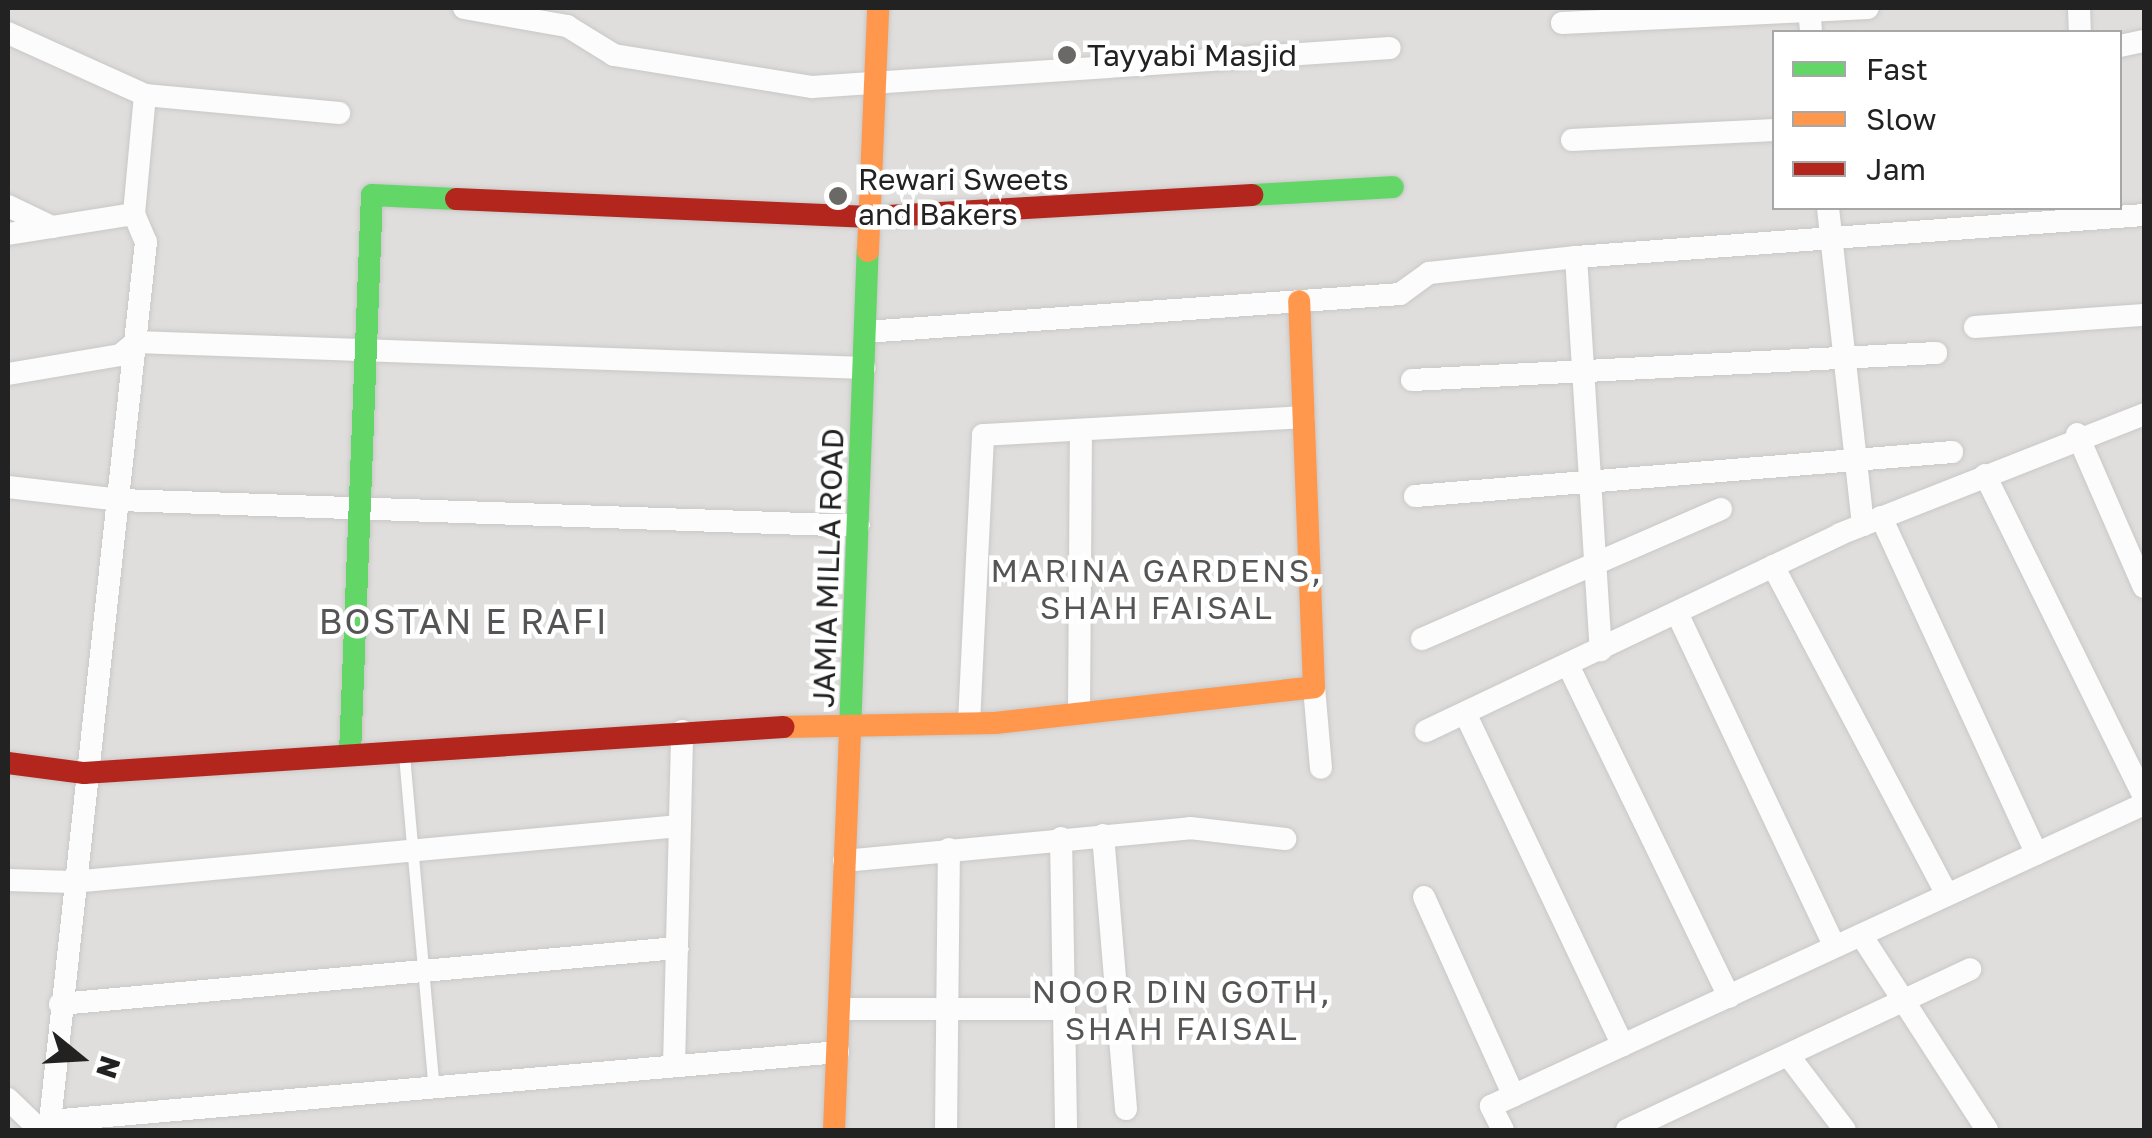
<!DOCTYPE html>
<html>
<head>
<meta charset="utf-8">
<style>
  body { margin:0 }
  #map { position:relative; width:2152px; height:1138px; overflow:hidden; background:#f0eeeb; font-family:"Golos Text",sans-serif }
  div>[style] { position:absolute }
  .residential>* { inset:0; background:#dfdedc }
  .roads { filter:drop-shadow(0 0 2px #c9c8c7) drop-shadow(0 0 2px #c9c8c7) }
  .lane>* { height:11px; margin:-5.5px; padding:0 5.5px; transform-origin:5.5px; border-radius:5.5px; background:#fdfcfc }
  .street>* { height:22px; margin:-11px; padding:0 11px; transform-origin:11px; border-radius:11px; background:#fdfcfc }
  .fast>* { height:22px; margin:-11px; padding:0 11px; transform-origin:11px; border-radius:11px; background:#63d668 }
  .slow>* { height:22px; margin:-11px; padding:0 11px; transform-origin:11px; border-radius:11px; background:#ff974d }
  .jam>* { height:22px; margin:-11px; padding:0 11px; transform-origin:11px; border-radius:11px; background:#b3261e }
  .dots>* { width:28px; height:28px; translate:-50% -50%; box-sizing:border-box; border:5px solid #fff; border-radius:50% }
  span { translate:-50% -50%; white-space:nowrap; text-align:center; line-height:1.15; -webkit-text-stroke:9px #fff; paint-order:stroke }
  .poi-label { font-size:30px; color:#222 }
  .left { translate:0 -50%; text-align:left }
  .street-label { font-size:30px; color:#222 }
  .neighbourhood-label { font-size:32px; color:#555; letter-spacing:2.5px }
  .quarter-label { font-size:35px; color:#555; letter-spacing:2.5px }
  .frame { position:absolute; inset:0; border:10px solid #222; pointer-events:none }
  .legend { position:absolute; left:1772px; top:30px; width:350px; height:180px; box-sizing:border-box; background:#fff; border:2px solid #a7a7a7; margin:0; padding:12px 18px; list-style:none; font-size:30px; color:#222 }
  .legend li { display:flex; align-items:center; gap:20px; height:50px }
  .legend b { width:50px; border:2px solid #a7a7a7 }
  .north { position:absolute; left:30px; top:1008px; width:100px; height:100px; -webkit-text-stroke:8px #fff; paint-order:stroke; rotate:108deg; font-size:28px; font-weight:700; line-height:40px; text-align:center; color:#222 }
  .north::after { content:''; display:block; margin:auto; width:35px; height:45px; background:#222; clip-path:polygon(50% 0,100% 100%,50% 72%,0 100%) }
</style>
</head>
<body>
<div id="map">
  <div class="residential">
    <div style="clip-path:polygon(evenodd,8px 8px,2144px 8px,2144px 1130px,8px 1130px,8px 8px,1774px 32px,2120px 32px,2120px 208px,1774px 208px,1774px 32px)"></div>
  </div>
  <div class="roads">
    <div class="lane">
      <div style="left:404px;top:755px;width:334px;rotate:84.9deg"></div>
    </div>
    <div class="street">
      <div style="left:464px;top:8px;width:105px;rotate:9.9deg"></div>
      <div style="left:567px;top:26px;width:55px;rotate:31.7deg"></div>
      <div style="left:614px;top:55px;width:201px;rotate:9.2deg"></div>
      <div style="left:812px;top:87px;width:579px;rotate:-3.86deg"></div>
      <div style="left:1809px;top:8px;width:24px;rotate:85deg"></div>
      <div style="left:2079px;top:8px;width:24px;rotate:88deg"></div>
      <div style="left:1562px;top:23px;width:306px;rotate:-2.8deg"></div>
      <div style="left:8px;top:33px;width:150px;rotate:24.3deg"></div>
      <div style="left:145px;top:95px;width:120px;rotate:95.3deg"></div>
      <div style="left:134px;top:214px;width:30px;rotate:67deg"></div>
      <div style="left:146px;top:242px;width:893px;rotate:96.23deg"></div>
      <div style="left:2120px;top:46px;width:25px;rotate:-12deg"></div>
      <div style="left:145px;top:95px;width:195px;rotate:5.3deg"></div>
      <div style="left:1572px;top:140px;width:202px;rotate:-2.8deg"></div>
      <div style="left:8px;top:206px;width:49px;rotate:25.5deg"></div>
      <div style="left:1828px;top:208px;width:319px;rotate:83.7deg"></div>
      <div style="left:8px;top:234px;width:128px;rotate:-9deg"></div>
      <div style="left:1576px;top:257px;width:394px;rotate:86.4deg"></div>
      <div style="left:1975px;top:327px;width:169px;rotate:-4.1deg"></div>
      <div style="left:865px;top:332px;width:536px;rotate:-4.06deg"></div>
      <div style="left:1400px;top:294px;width:36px;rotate:-36deg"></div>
      <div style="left:1429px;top:273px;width:148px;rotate:-6.2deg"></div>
      <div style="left:1576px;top:257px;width:570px;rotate:-4.23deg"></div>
      <div style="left:8px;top:374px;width:114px;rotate:-9.6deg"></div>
      <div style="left:120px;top:355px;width:21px;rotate:-39deg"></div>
      <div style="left:136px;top:342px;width:729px;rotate:2.04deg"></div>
      <div style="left:1412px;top:380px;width:525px;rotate:-2.95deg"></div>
      <div style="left:2077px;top:434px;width:167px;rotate:66.4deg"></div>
      <div style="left:1985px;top:475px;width:359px;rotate:63.7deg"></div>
      <div style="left:8px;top:487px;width:113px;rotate:6.6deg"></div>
      <div style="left:120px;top:500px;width:739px;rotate:2.01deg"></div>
      <div style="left:1415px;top:496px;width:539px;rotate:-4.68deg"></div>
      <div style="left:1881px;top:517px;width:371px;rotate:65.2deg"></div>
      <div style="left:1773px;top:566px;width:372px;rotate:62.1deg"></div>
      <div style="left:1677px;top:613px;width:369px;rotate:64.7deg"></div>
      <div style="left:1422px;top:639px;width:326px;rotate:-23.5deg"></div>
      <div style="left:1568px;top:665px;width:369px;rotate:64.1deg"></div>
      <div style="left:1314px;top:687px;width:81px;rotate:85.1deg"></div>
      <div style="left:1079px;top:713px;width:282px;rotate:-89.6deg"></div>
      <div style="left:1465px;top:713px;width:368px;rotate:64.6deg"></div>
      <div style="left:969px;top:723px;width:288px;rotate:-87.2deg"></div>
      <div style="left:983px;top:435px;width:321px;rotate:-3.2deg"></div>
      <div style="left:1426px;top:731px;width:458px;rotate:-25.4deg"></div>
      <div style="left:1840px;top:534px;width:327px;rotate:-21.5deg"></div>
      <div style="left:1103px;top:835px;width:275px;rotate:85.2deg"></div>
      <div style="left:1061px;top:838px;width:292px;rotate:89deg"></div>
      <div style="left:844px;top:861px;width:348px;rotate:-5.4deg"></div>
      <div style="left:1190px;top:828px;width:96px;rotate:6.6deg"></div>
      <div style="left:8px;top:880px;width:64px;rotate:1.8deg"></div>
      <div style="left:72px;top:882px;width:610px;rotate:-5.27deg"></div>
      <div style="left:1424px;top:897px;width:218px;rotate:65.7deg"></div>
      <div style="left:1861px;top:935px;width:232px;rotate:57.1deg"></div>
      <div style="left:60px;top:1004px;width:620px;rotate:-5.19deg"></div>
      <div style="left:840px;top:1009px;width:223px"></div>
      <div style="left:1788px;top:1055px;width:94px;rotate:52.8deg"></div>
      <div style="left:674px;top:1066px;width:335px;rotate:-88.6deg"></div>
      <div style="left:8px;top:1099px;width:45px;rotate:44.1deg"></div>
      <div style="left:50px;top:1121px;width:791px;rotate:-5deg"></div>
      <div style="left:946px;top:1130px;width:281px;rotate:-89.4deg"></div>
      <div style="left:1503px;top:1130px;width:27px;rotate:-117deg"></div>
      <div style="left:1491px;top:1106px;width:719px;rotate:-24.82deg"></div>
      <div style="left:1627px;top:1130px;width:379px;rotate:-25.1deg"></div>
    </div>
    <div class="fast">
      <div style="left:1252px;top:195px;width:141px;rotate:-3.2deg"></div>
      <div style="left:850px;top:732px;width:481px;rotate:-87.9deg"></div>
      <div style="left:350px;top:754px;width:559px;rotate:-87.75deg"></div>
      <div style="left:372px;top:195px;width:84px;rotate:2.7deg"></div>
    </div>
    <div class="slow">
      <div style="left:868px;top:251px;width:243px;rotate:-87.6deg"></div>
      <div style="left:783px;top:727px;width:212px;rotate:-1.1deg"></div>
      <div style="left:995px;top:723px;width:321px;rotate:-6.4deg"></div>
      <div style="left:1314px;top:687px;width:386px;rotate:-92.2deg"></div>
      <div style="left:834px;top:1130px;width:398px;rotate:-87.7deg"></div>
    </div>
    <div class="jam">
      <div style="left:456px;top:199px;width:414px;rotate:2.5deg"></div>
      <div style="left:870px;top:217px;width:383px;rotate:-3.3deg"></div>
      <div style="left:8px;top:763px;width:77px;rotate:7.5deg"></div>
      <div style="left:84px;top:773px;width:701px;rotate:-3.77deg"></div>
    </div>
  </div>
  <div class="dots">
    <div style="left:1067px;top:55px;background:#6a6968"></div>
    <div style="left:838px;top:196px;background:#6a6968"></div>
  </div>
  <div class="poi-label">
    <span class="left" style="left:1087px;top:55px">Tayyabi Masjid</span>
    <span class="left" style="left:858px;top:196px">Rewari Sweets<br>and Bakers</span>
  </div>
  <div class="street-label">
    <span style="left:828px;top:568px;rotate:-88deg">JAMIA MILLA ROAD</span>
  </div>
  <div class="neighbourhood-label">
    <span style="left:1157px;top:589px">MARINA GARDENS,<br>SHAH FAISAL</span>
    <span style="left:1182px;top:1010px">NOOR DIN GOTH,<br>SHAH FAISAL</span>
  </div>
  <div class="quarter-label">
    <span style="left:464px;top:621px">BOSTAN E RAFI</span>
  </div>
  <div class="frame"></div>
  <ul class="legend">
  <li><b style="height:12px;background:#63d668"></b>Fast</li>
  <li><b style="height:12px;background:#ff974d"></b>Slow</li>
  <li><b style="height:12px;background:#b3261e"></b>Jam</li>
  </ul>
  <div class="north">N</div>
</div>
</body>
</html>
